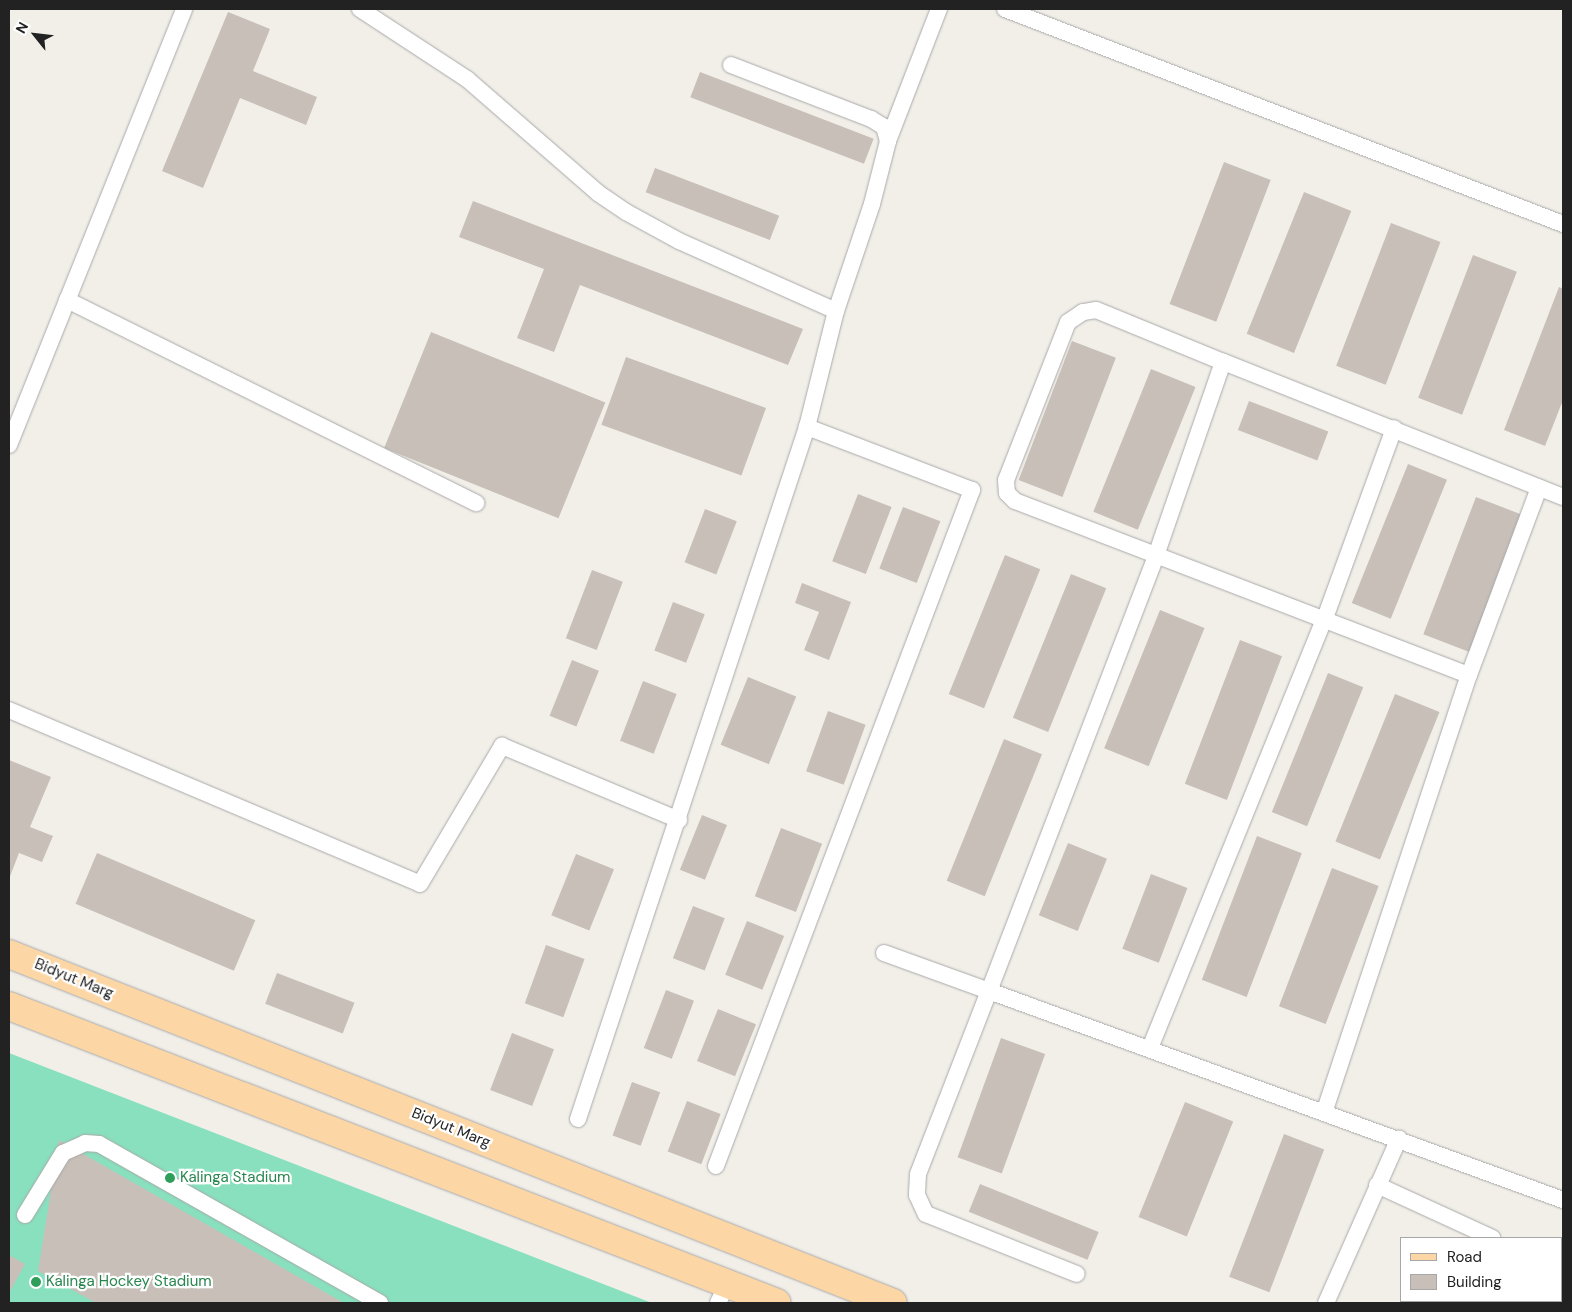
<!DOCTYPE html>
<html>
<head>
<meta charset="utf-8">
<style>
  body { margin:0 }
  #map { position:relative; width:1572px; height:1312px; overflow:hidden; background:#f2efe9; font-family:"DM Sans",sans-serif }
  div>[style] { position:absolute }
  .pitch>* { inset:0; background:#88e0be }
  .building>* { inset:0; background:#c7bfb8; transform-origin:0 0 }
  .roads { filter:drop-shadow(0 0 1px #a9a9a9) drop-shadow(0 0 1px #a9a9a9) }
  .service>* { height:16px; margin:-8px; padding:0 8px; transform-origin:8px; border-radius:8px; background:#fff }
  .primary>* { height:28px; margin:-14px; padding:0 14px; transform-origin:14px; border-radius:14px; background:#fcd6a4 }
  .dots>* { width:14px; height:14px; translate:-50% -50%; box-sizing:border-box; border:2px solid #fff; border-radius:50% }
  span { translate:-50% -50%; white-space:nowrap; text-align:center; line-height:1.15; -webkit-text-stroke:4.5px #fff; paint-order:stroke }
  .street-label { font-size:15px; color:#222 }
  .leisure-label { font-size:15px; color:#27864d }
  .left { translate:0 -50%; text-align:left }
  .frame { position:absolute; inset:0; border:10px solid #222; pointer-events:none }
  .legend { position:absolute; left:1400px; top:1237px; width:162px; height:65px; box-sizing:border-box; background:#fff; border:1px solid #a7a7a7; margin:0; padding:6px 9px; list-style:none; font-size:15px; color:#222 }
  .legend li { display:flex; align-items:center; gap:10px; height:25px }
  .legend b { width:25px; border:1px solid #a7a7a7 }
  .north { position:absolute; left:10px; top:10px; width:50px; height:50px; -webkit-text-stroke:4px #fff; paint-order:stroke; rotate:299deg; font-size:14px; font-weight:700; line-height:20px; text-align:center; color:#222 }
  .north::after { content:''; display:block; margin:auto; width:18px; height:22px; background:#222; clip-path:polygon(50% 0,100% 100%,50% 72%,0 100%) }
</style>
</head>
<body>
<div id="map">
  <div class="pitch">
    <div style="clip-path:polygon(9px 1053px,652px 1303px,9px 1303px)"></div>
  </div>
  <div class="building">
    <div style="clip-path:polygon(228px 12px,270px 29px,253px 71px,317px 97px,306px 125px,240px 98px,203px 188px,162px 171px)"></div>
    <div style="left:700px;top:72px;width:186px;height:27px;rotate:21deg"></div>
    <div style="left:1224px;top:162px;width:50px;height:152px;rotate:21deg"></div>
    <div style="left:655px;top:168px;width:133px;height:26px;rotate:21deg"></div>
    <div style="left:1304px;top:192px;width:51px;height:153px;rotate:22deg"></div>
    <div style="clip-path:polygon(473px 201px,803px 329px,788px 365px,580px 285px,554px 352px,517px 338px,544px 269px,459px 237px)"></div>
    <div style="left:1391px;top:223px;width:53px;height:153px;rotate:21deg"></div>
    <div style="left:1473px;top:255px;width:47px;height:153px;rotate:21deg"></div>
    <div style="clip-path:polygon(1559px 287px,1563px 289px,1563px 400px,1545px 446px,1504px 430px)"></div>
    <div style="left:431px;top:332px;width:188px;height:125px;rotate:22deg"></div>
    <div style="left:1072px;top:341px;width:47px;height:149px;rotate:21deg"></div>
    <div style="left:626px;top:357px;width:149px;height:72px;rotate:20deg"></div>
    <div style="left:1151px;top:369px;width:48px;height:154px;rotate:22deg"></div>
    <div style="left:1249px;top:401px;width:85px;height:31px;rotate:21deg"></div>
    <div style="left:1408px;top:464px;width:42px;height:150px;rotate:22deg"></div>
    <div style="left:858px;top:494px;width:36px;height:72px;rotate:21deg"></div>
    <div style="left:1476px;top:497px;width:50px;height:147px;rotate:21deg"></div>
    <div style="left:903px;top:507px;width:40px;height:66px;rotate:21deg"></div>
    <div style="left:705px;top:509px;width:34px;height:57px;rotate:21deg"></div>
    <div style="left:1005px;top:555px;width:38px;height:150px;rotate:22deg"></div>
    <div style="left:592px;top:570px;width:33px;height:73px;rotate:21deg"></div>
    <div style="left:1071px;top:574px;width:38px;height:155px;rotate:22deg"></div>
    <div style="clip-path:polygon(802px 583px,851px 602px,829px 660px,804px 650px,819px 612px,795px 603px)"></div>
    <div style="left:673px;top:602px;width:34px;height:52px;rotate:21deg"></div>
    <div style="left:1160px;top:610px;width:48px;height:149px;rotate:22deg"></div>
    <div style="left:1240px;top:640px;width:45px;height:154px;rotate:21deg"></div>
    <div style="left:572px;top:660px;width:29px;height:60px;rotate:22deg"></div>
    <div style="left:1328px;top:673px;width:38px;height:150px;rotate:22deg"></div>
    <div style="left:748px;top:677px;width:52px;height:73px;rotate:22deg"></div>
    <div style="left:643px;top:681px;width:36px;height:64px;rotate:21deg"></div>
    <div style="left:1395px;top:694px;width:48px;height:159px;rotate:22deg"></div>
    <div style="left:828px;top:711px;width:40px;height:64px;rotate:20deg"></div>
    <div style="left:1004px;top:739px;width:41px;height:153px;rotate:22deg"></div>
    <div style="clip-path:polygon(9px 760px,51px 777px,30px 827px,53px 836px,42px 862px,19px 853px,9px 879px)"></div>
    <div style="left:702px;top:815px;width:27px;height:59px;rotate:22deg"></div>
    <div style="left:781px;top:828px;width:44px;height:73px;rotate:21deg"></div>
    <div style="left:1257px;top:836px;width:48px;height:154px;rotate:21deg"></div>
    <div style="left:1068px;top:843px;width:42px;height:78px;rotate:22deg"></div>
    <div style="left:97px;top:853px;width:172px;height:55px;rotate:23deg"></div>
    <div style="left:576px;top:854px;width:41px;height:66px;rotate:22deg"></div>
    <div style="left:1332px;top:868px;width:50px;height:148px;rotate:21deg"></div>
    <div style="left:1151px;top:874px;width:39px;height:80px;rotate:21deg"></div>
    <div style="left:693px;top:906px;width:34px;height:56px;rotate:21deg"></div>
    <div style="left:747px;top:921px;width:40px;height:58px;rotate:22deg"></div>
    <div style="left:546px;top:945px;width:41px;height:62px;rotate:20deg"></div>
    <div style="left:277px;top:973px;width:83px;height:33px;rotate:21deg"></div>
    <div style="left:666px;top:990px;width:30px;height:62px;rotate:21deg"></div>
    <div style="left:718px;top:1009px;width:41px;height:56px;rotate:22deg"></div>
    <div style="left:512px;top:1033px;width:45px;height:61px;rotate:21deg"></div>
    <div style="left:1001px;top:1038px;width:47px;height:127px;rotate:20deg"></div>
    <div style="left:632px;top:1082px;width:30px;height:57px;rotate:20deg"></div>
    <div style="left:687px;top:1101px;width:36px;height:54px;rotate:21deg"></div>
    <div style="left:1185px;top:1102px;width:52px;height:124px;rotate:22deg"></div>
    <div style="left:1284px;top:1134px;width:43px;height:153px;rotate:21deg"></div>
    <div style="clip-path:polygon(59px 1140px,344px 1303px,96px 1303px,38px 1271px)"></div>
    <div style="left:980px;top:1184px;width:128px;height:30px;rotate:22deg"></div>
    <div style="clip-path:polygon(9px 1255px,25px 1264px,9px 1293px)"></div>
  </div>
  <div class="roads">
    <div class="service">
      <div style="left:360px;top:9px;width:128px;rotate:33.2deg"></div>
      <div style="left:467px;top:79px;width:174px;rotate:41deg"></div>
      <div style="left:598px;top:193px;width:34px;rotate:34deg"></div>
      <div style="left:626px;top:212px;width:60px;rotate:28.7deg"></div>
      <div style="left:679px;top:241px;width:172px;rotate:24deg"></div>
      <div style="left:1005px;top:9px;width:598px;rotate:21.07deg"></div>
      <div style="left:888px;top:141px;width:142px;rotate:-68.9deg"></div>
      <div style="left:67px;top:300px;width:457px;rotate:26.4deg"></div>
      <div style="left:1223px;top:362px;width:137px;rotate:-157.7deg"></div>
      <div style="left:1096px;top:310px;width:13px;rotate:171deg"></div>
      <div style="left:1083px;top:312px;width:18px;rotate:146deg"></div>
      <div style="left:1068px;top:322px;width:170px;rotate:111.4deg"></div>
      <div style="left:1006px;top:480px;width:13px;rotate:86deg"></div>
      <div style="left:1007px;top:493px;width:11px;rotate:45deg"></div>
      <div style="left:1015px;top:501px;width:486px;rotate:21deg"></div>
      <div style="left:9px;top:445px;width:470px;rotate:-68.1deg"></div>
      <div style="left:1563px;top:497px;width:366px;rotate:-158.3deg"></div>
      <div style="left:1223px;top:362px;width:205px;rotate:109.1deg"></div>
      <div style="left:1156px;top:556px;width:466px;rotate:111deg"></div>
      <div style="left:989px;top:991px;width:611px;rotate:20.01deg"></div>
      <div style="left:9px;top:710px;width:446px;rotate:22.9deg"></div>
      <div style="left:420px;top:884px;width:161px;rotate:-59.3deg"></div>
      <div style="left:502px;top:746px;width:192px;rotate:22.7deg"></div>
      <div style="left:884px;top:953px;width:112px;rotate:19.9deg"></div>
      <div style="left:989px;top:991px;width:196px;rotate:111.2deg"></div>
      <div style="left:918px;top:1174px;width:21px;rotate:93deg"></div>
      <div style="left:917px;top:1195px;width:21px;rotate:65deg"></div>
      <div style="left:926px;top:1214px;width:162px;rotate:21.7deg"></div>
      <div style="left:1150px;top:1048px;width:464px;rotate:-67.9deg"></div>
      <div style="left:1325px;top:618px;width:202px;rotate:-70deg"></div>
      <div style="left:1325px;top:1110px;width:458px;rotate:-71.7deg"></div>
      <div style="left:1469px;top:675px;width:200px;rotate:-69.5deg"></div>
      <div style="left:578px;top:1119px;width:729px;rotate:-71.69deg"></div>
      <div style="left:807px;top:427px;width:120px;rotate:-76deg"></div>
      <div style="left:836px;top:311px;width:113px;rotate:-71.4deg"></div>
      <div style="left:872px;top:204px;width:65px;rotate:-75.7deg"></div>
      <div style="left:888px;top:141px;width:15px;rotate:-106deg"></div>
      <div style="left:884px;top:127px;width:15px;rotate:-148deg"></div>
      <div style="left:871px;top:119px;width:150px;rotate:-158.9deg"></div>
      <div style="left:716px;top:1166px;width:723px;rotate:-69.26deg"></div>
      <div style="left:972px;top:490px;width:177px;rotate:-159.1deg"></div>
      <div style="left:1377px;top:1185px;width:127px;rotate:24.7deg"></div>
      <div style="left:25px;top:1215px;width:73px;rotate:-58.5deg"></div>
      <div style="left:63px;top:1153px;width:24px;rotate:-24deg"></div>
      <div style="left:85px;top:1143px;width:14px;rotate:4deg"></div>
      <div style="left:99px;top:1144px;width:323px;rotate:29.5deg"></div>
      <div style="left:1561px;top:1270px;width:2px;rotate:27deg"></div>
      <div style="left:718px;top:1303px;width:21px;rotate:-65deg"></div>
      <div style="left:1326px;top:1303px;width:180px;rotate:-66.1deg"></div>
      <div style="left:1518px;top:1303px;width:2px;rotate:-63deg"></div>
    </div>
    <div class="primary">
      <div style="left:9px;top:954px;width:950px;rotate:21.54deg"></div>
      <div style="left:9px;top:1006px;width:823px;rotate:21.14deg"></div>
    </div>
  </div>
  <div class="dots">
    <div style="left:170px;top:1178px;background:#2e9e5b"></div>
    <div style="left:36px;top:1282px;background:#2e9e5b"></div>
  </div>
  <div class="street-label">
    <span style="left:74px;top:979px;rotate:22deg">Bidyut Marg</span>
    <span style="left:451px;top:1128px;rotate:22deg">Bidyut Marg</span>
  </div>
  <div class="leisure-label">
    <span class="left" style="left:180px;top:1178px">Kalinga Stadium</span>
    <span class="left" style="left:46px;top:1282px">Kalinga Hockey Stadium</span>
  </div>
  <div class="frame"></div>
  <ul class="legend">
  <li><b style="height:6px;background:#fcd6a4"></b>Road</li>
  <li><b style="height:14px;background:#c7bfb8"></b>Building</li>
  </ul>
  <div class="north">N</div>
</div>
</body>
</html>
